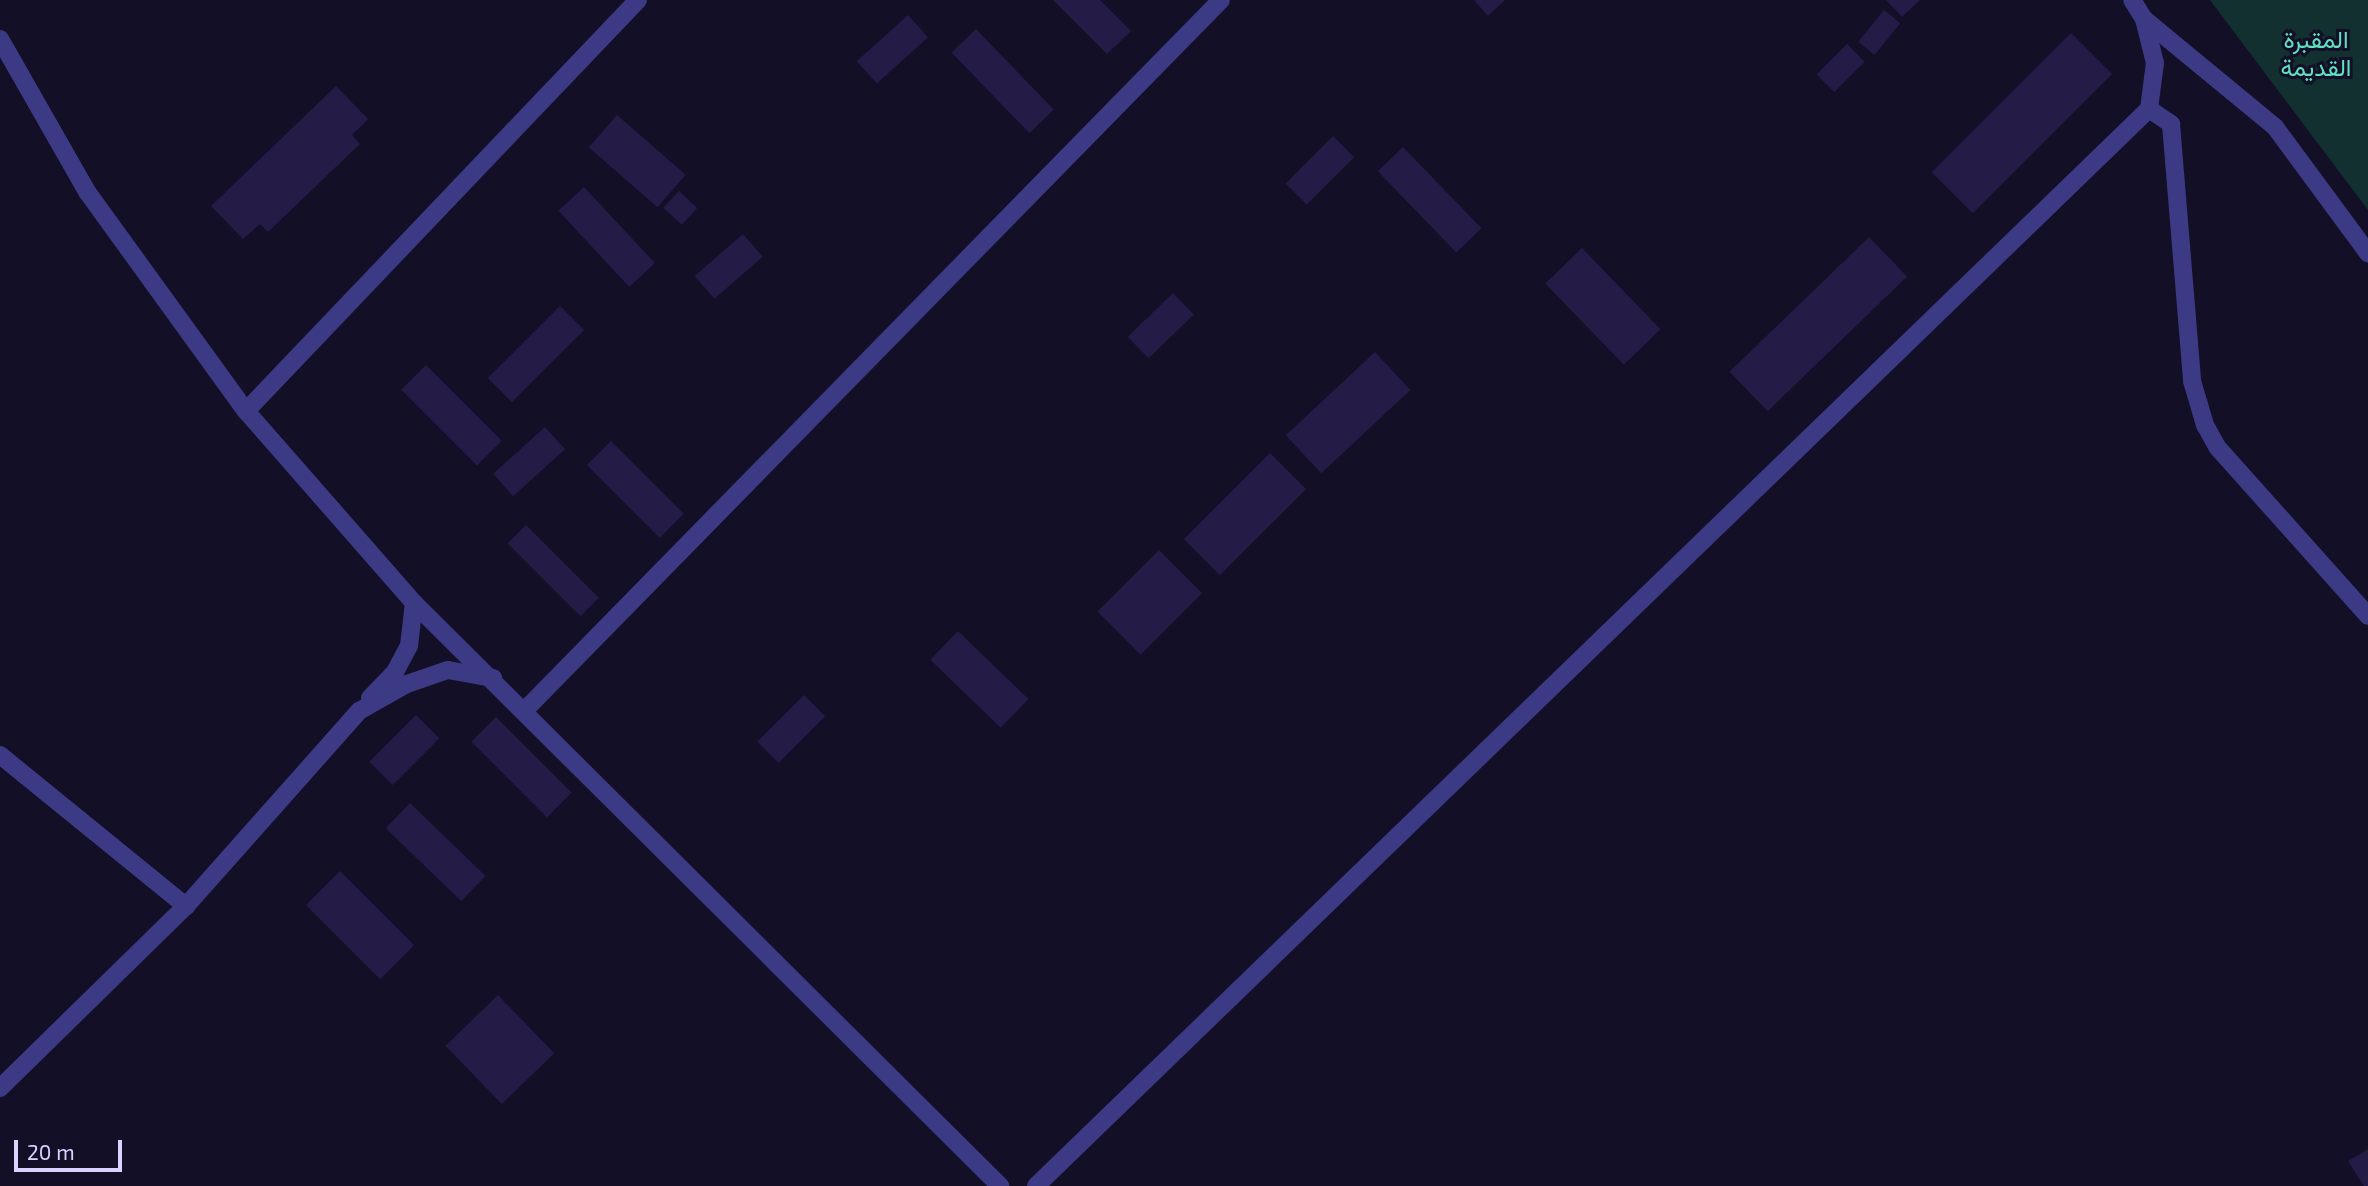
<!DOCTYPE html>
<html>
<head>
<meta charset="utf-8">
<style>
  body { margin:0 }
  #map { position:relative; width:2368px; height:1186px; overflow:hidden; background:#130f26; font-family:"Exo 2",Vazirmatn,sans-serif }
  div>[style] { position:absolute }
  .green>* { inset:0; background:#12302f }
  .building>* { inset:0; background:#241b47; transform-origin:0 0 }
  .street>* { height:18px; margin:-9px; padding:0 9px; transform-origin:9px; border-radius:9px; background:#3d3a85 }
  span { translate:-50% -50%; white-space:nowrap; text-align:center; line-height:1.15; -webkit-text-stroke:6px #130f26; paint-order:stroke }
  .park-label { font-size:24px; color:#5fe0c0 }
  .scale { position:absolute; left:14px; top:1140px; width:108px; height:32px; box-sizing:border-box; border:4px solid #d9d4ff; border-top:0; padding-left:9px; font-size:21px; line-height:24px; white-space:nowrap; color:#d9d4ff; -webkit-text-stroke:5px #130f26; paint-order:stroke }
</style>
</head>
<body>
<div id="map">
  <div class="green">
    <div style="clip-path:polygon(2210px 0,2368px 0,2368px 210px)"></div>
  </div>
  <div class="building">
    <div style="clip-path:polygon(1053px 0,1100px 0,1131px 31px,1107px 54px)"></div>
    <div style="clip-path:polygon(1474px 0,1505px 0,1488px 16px)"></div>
    <div style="clip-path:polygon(1886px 0,1920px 0,1902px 17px)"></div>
    <div style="left:1884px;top:10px;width:21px;height:41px;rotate:39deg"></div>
    <div style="left:908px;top:15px;width:30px;height:69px;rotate:48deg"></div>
    <div style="left:976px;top:29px;width:112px;height:34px;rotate:46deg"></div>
    <div style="left:2071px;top:33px;width:58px;height:197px;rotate:45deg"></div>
    <div style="left:1847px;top:44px;width:25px;height:43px;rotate:45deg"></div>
    <div style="clip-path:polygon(336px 86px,368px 119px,352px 135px,360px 144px,268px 232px,260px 224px,243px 239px,211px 206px)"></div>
    <div style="left:617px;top:115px;width:91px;height:43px;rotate:41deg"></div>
    <div style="left:1333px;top:136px;width:30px;height:67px;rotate:45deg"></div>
    <div style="left:1403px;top:147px;width:113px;height:35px;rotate:46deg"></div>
    <div style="left:584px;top:187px;width:104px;height:35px;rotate:47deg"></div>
    <div style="left:679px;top:191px;width:25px;height:23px;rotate:43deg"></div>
    <div style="left:743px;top:234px;width:30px;height:64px;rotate:49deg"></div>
    <div style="left:1869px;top:237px;width:55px;height:194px;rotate:46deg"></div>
    <div style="left:1582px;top:248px;width:113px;height:51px;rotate:46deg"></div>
    <div style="left:1173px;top:293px;width:30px;height:63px;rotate:46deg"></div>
    <div style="left:560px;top:306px;width:34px;height:102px;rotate:45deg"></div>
    <div style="left:1375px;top:352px;width:52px;height:122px;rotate:47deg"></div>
    <div style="left:426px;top:365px;width:107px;height:35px;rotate:45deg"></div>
    <div style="left:545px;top:427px;width:30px;height:70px;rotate:48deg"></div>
    <div style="left:611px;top:441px;width:103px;height:34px;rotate:45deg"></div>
    <div style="left:1270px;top:453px;width:51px;height:122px;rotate:45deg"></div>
    <div style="left:526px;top:525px;width:103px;height:26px;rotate:45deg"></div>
    <div style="left:1159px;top:550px;width:61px;height:87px;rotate:45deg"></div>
    <div style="left:958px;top:631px;width:98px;height:40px;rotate:44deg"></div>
    <div style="left:804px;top:695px;width:30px;height:66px;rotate:45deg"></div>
    <div style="left:416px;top:715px;width:33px;height:66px;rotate:45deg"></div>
    <div style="left:496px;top:717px;width:107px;height:35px;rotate:45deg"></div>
    <div style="left:410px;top:803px;width:105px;height:35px;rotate:44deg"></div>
    <div style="left:340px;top:871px;width:105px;height:48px;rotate:45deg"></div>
    <div style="left:498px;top:995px;width:81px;height:73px;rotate:46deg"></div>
    <div style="clip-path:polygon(2368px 1149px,2368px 1186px,2364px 1186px,2348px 1161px)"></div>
  </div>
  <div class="street">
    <div style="left:2144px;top:19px;width:170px;rotate:39.5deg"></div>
    <div style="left:2275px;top:127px;width:157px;rotate:53.6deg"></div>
    <div style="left:0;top:39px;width:177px;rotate:60.3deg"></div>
    <div style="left:88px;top:193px;width:269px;rotate:54.1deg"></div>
    <div style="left:246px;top:411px;width:255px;rotate:48.8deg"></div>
    <div style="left:414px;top:603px;width:827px;rotate:44.85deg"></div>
    <div style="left:2149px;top:109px;width:27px;rotate:34deg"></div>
    <div style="left:2171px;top:124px;width:258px;rotate:85.3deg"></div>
    <div style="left:2192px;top:381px;width:46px;rotate:73.5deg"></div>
    <div style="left:2205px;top:425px;width:26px;rotate:61deg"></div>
    <div style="left:2218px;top:448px;width:225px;rotate:48.2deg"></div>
    <div style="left:246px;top:411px;width:568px;rotate:-46.36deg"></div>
    <div style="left:370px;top:698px;width:36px;rotate:-46deg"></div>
    <div style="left:395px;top:672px;width:30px;rotate:-62deg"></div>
    <div style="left:409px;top:646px;width:43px;rotate:-83.4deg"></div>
    <div style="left:525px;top:710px;width:994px;rotate:-45.57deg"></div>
    <div style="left:0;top:755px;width:240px;rotate:39.1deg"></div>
    <div style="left:0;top:1088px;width:260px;rotate:-44.4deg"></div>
    <div style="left:186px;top:906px;width:261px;rotate:-48.4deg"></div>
    <div style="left:359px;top:711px;width:55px;rotate:-29.4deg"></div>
    <div style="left:407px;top:684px;width:43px;rotate:-18.9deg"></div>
    <div style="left:448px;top:670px;width:46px;rotate:10.1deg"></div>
    <div style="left:1036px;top:1186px;width:1549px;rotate:-44.06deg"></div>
    <div style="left:2149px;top:109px;width:46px;rotate:-82.6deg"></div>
    <div style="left:2155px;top:63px;width:45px;rotate:-104deg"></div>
    <div style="left:2144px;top:19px;width:22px;rotate:-122deg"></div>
  </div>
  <div class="park-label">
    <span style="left:2316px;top:53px">المقبرة<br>القديمة</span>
  </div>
  <div class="scale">20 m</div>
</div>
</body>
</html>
